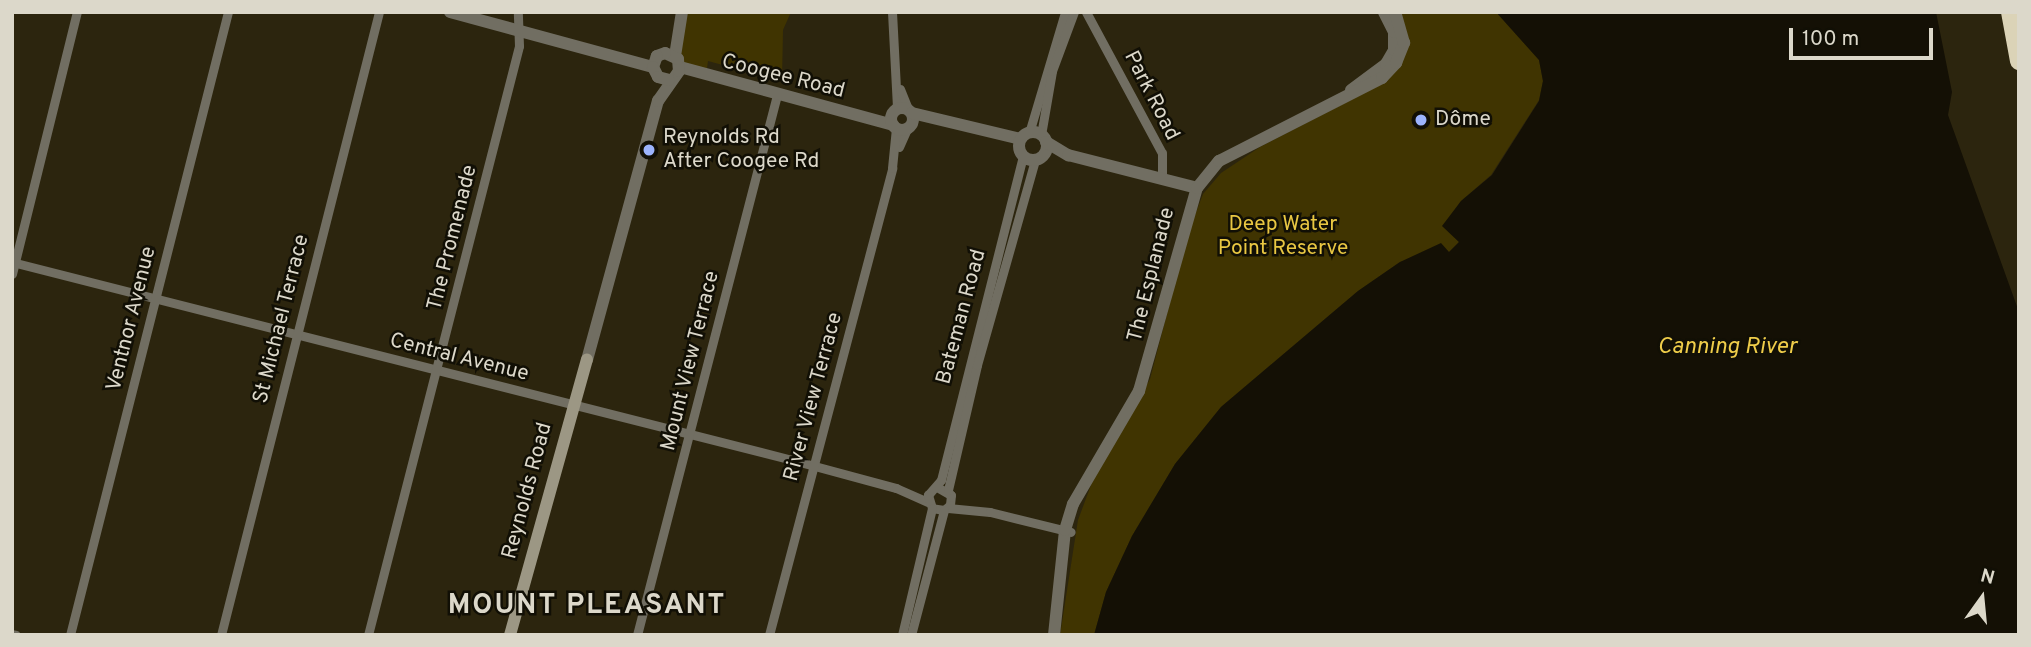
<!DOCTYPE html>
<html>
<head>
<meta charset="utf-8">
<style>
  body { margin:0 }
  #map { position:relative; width:2031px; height:647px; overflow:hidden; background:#2c250e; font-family:Overpass,sans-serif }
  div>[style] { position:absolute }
  .green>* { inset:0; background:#403401 }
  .water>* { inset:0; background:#141005 }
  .minor>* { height:9px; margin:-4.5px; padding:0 4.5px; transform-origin:4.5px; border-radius:4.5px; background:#716e62 }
  .tertiary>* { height:12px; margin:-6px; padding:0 6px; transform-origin:6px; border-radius:6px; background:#716e62 }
  .tertiary>.ring { margin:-6px; padding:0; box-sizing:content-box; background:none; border:12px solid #716e62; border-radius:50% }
  .secondary>* { height:12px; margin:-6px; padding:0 6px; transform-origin:6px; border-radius:6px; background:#9c9784 }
  .motorway>* { height:18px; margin:-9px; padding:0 9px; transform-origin:9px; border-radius:9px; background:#dbd3b7 }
  .dots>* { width:19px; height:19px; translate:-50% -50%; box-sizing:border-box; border:4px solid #110f05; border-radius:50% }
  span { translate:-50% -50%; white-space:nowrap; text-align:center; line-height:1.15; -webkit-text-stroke:5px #110f05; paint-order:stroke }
  .street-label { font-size:21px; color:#dcd8ca }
  .poi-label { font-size:21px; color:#dcd8ca }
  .left { translate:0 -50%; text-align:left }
  .park-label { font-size:21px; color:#e9c742 }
  .water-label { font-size:23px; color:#efcd4a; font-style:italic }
  .district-label { font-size:28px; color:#dcd8ca; font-weight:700; letter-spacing:2px }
  .frame { position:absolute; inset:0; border:14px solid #dcd8ca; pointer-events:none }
  .north { position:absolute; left:1947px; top:563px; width:70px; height:70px; -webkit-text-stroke:5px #110f05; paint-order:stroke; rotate:15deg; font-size:19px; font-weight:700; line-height:28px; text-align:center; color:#dcd8ca }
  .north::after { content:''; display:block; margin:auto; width:24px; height:32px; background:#dcd8ca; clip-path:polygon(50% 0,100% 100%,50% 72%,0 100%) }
  .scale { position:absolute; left:1789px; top:28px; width:144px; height:32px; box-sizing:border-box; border:4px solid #dcd8ca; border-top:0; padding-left:9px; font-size:21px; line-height:24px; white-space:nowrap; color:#dcd8ca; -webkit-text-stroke:5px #110f05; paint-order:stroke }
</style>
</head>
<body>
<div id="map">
  <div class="green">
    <div style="clip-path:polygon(682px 12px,791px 12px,783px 30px,782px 81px,708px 61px,706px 76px,680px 67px)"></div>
    <div style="clip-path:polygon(1394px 12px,1496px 12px,1539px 60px,1543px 81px,1539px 100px,1491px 175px,1461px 201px,1444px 227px,1459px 242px,1448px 253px,1400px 262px,1358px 291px,1221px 407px,1175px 464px,1132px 536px,1106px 592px,1094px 635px,1060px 635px,1078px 520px,1094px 477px,1150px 379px,1188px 233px,1203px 194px,1221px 173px,1260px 147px,1376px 87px,1402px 44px)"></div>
  </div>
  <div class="water">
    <div style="clip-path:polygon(1496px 12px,1936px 12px,1952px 92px,1948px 115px,2019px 312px,2019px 635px,1094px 635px,1106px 592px,1132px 536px,1175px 464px,1221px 407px,1358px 291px,1400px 262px,1441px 243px,1449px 252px,1459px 242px,1442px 226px,1461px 201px,1492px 175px,1539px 101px,1543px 81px,1539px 60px)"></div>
  </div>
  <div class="minor">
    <div style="left:892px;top:12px;width:97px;rotate:87deg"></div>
    <div style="left:1086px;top:12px;width:160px;rotate:61.7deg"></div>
    <div style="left:1162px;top:153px;width:24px;rotate:90deg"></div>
    <div style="left:900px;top:89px;width:22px;rotate:68deg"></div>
    <div style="left:1029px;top:133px;width:126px;rotate:-73.4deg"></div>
    <div style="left:1041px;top:135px;width:65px;rotate:-80.2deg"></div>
    <div style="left:1052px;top:71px;width:63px;rotate:-69.6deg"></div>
    <div style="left:899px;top:147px;width:20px;rotate:-66deg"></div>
    <div style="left:12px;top:262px;width:809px;rotate:14.24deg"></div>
    <div style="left:796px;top:461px;width:104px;rotate:15.1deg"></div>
    <div style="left:896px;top:488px;width:35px;rotate:24deg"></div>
    <div style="left:12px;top:274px;width:270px;rotate:-76.1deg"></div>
    <div style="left:937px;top:487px;width:16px;rotate:30deg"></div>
    <div style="left:951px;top:495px;width:10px;rotate:96deg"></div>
    <div style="left:950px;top:505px;width:8px;rotate:140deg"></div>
    <div style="left:944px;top:510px;width:12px;rotate:-171deg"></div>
    <div style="left:932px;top:508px;width:14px;rotate:-107deg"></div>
    <div style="left:928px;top:495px;width:20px;rotate:-49deg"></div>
    <div style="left:941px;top:480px;width:333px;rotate:-75.8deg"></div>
    <div style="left:948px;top:490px;width:128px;rotate:-76.9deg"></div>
    <div style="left:977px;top:365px;width:213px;rotate:-74.2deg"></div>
    <div style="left:948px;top:508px;width:42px;rotate:5.4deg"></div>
    <div style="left:990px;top:512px;width:83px;rotate:13.9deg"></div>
    <div style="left:12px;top:634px;width:4px;rotate:14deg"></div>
    <div style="left:70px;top:635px;width:643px;rotate:-75.77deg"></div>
    <div style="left:221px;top:635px;width:643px;rotate:-75.77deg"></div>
    <div style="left:368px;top:635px;width:608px;rotate:-75.62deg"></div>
    <div style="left:519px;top:46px;width:34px;rotate:-92deg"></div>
    <div style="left:637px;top:635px;width:558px;rotate:-75.47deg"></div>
    <div style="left:769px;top:635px;width:483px;rotate:-75.2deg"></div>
    <div style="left:892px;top:168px;width:40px;rotate:-84.3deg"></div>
    <div style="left:902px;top:635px;width:130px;rotate:-76.7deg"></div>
    <div style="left:911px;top:635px;width:129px;rotate:-75.2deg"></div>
  </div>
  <div class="tertiary">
    <div style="left:450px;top:12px;width:210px;rotate:15.2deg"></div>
    <div style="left:675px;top:56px;width:45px;rotate:-81deg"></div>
    <div style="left:680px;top:67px;width:221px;rotate:15.2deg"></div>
    <div style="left:1351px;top:90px;width:44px;rotate:-36.6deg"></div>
    <div style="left:1386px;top:64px;width:16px;rotate:-60deg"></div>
    <div style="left:1394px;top:50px;width:18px;rotate:-90deg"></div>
    <div style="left:1394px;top:32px;width:22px;rotate:-117deg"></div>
    <div class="ring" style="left:891px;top:108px;width:10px;height:10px"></div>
    <div style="left:912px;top:113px;width:111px;rotate:13.5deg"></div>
    <div class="ring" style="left:1019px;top:132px;width:16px;height:16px"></div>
    <div style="left:1046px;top:142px;width:26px;rotate:31deg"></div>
    <div style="left:1068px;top:155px;width:133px;rotate:14.3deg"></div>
    <div style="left:587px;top:360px;width:269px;rotate:-74.7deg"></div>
    <div style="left:658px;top:101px;width:37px;rotate:-55deg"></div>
    <div style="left:679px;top:71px;width:12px;rotate:-95deg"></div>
    <div style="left:678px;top:59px;width:14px;rotate:-155deg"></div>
    <div style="left:665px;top:53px;width:9px;rotate:159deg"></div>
    <div style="left:657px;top:56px;width:12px;rotate:110deg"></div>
    <div style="left:653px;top:67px;width:11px;rotate:63deg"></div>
    <div style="left:658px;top:77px;width:11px;rotate:15deg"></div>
    <div style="left:1054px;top:635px;width:106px;rotate:-84deg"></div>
    <div style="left:1065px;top:530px;width:27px;rotate:-73deg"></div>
    <div style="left:1073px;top:504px;width:131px;rotate:-59.7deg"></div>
    <div style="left:1139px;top:391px;width:211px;rotate:-74.1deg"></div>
    <div style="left:1197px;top:188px;width:35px;rotate:-51deg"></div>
    <div style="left:1219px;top:161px;width:183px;rotate:-27deg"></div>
    <div style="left:1382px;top:78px;width:21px;rotate:-47deg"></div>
    <div style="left:1396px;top:63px;width:22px;rotate:-68deg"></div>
    <div style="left:1404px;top:43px;width:32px;rotate:-106deg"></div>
  </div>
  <div class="secondary">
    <div style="left:510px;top:635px;width:286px;rotate:-74.4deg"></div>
  </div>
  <div class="motorway">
    <div style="left:2010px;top:12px;width:50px;rotate:79.6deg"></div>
  </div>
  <div class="dots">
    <div style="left:1421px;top:120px;background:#9cb4fd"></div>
    <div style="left:649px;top:150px;background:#9cb4fd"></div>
  </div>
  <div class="street-label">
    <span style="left:783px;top:77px;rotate:14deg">Coogee Road</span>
    <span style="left:1151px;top:96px;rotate:63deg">Park Road</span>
    <span style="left:453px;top:238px;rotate:-76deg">The Promenade</span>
    <span style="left:1152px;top:275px;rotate:-76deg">The Esplanade</span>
    <span style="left:962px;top:317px;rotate:-75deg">Bateman Road</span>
    <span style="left:132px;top:319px;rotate:-76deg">Ventnor Avenue</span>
    <span style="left:282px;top:319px;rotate:-76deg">St Michael Terrace</span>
    <span style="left:459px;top:358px;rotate:14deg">Central Avenue</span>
    <span style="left:691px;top:361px;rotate:-76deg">Mount View Terrace</span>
    <span style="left:814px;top:397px;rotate:-75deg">River View Terrace</span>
    <span style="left:528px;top:491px;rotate:-75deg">Reynolds Road</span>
  </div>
  <div class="poi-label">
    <span class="left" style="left:1435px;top:120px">Dôme</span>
    <span class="left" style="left:663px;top:150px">Reynolds Rd<br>After Coogee Rd</span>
  </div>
  <div class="park-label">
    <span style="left:1283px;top:237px">Deep Water<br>Point Reserve</span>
  </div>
  <div class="water-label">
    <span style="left:1727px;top:348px">Canning River</span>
  </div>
  <div class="district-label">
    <span style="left:587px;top:606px">MOUNT PLEASANT</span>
  </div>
  <div class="frame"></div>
  <div class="north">N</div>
  <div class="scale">100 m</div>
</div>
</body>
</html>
